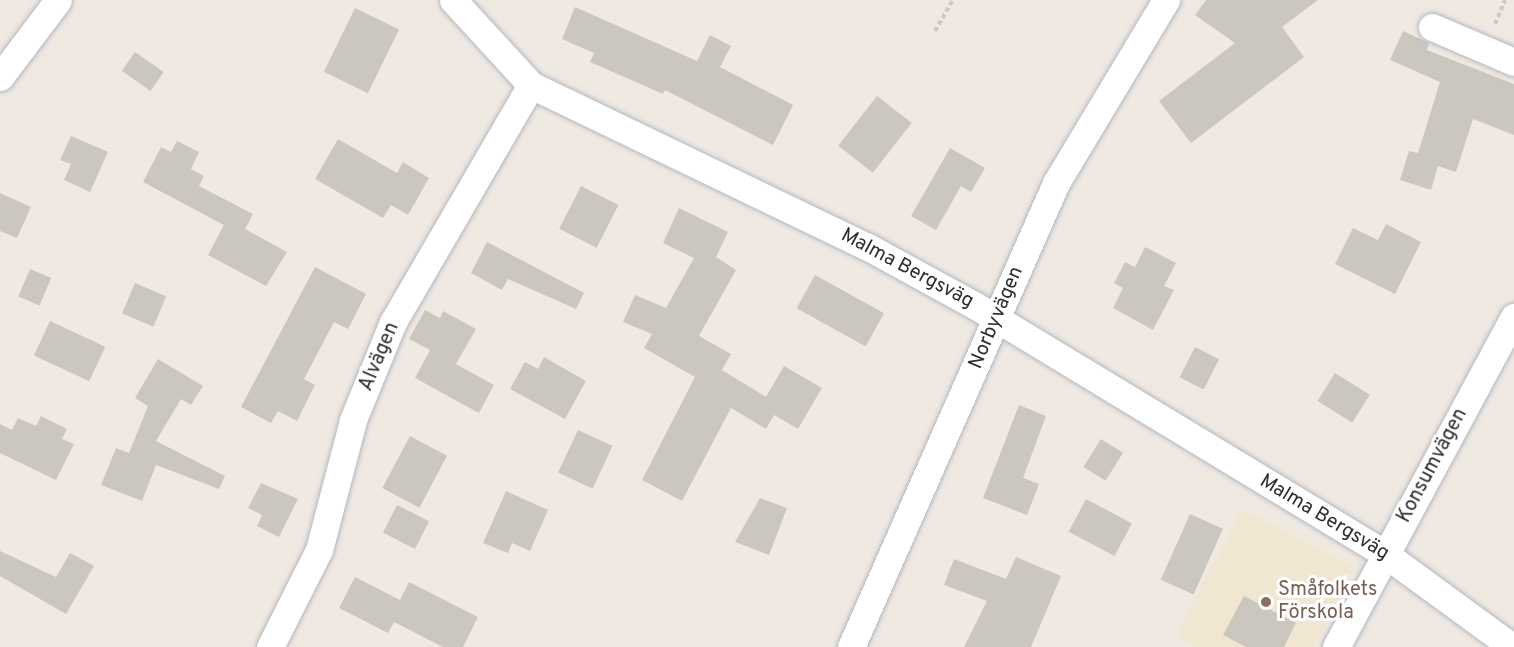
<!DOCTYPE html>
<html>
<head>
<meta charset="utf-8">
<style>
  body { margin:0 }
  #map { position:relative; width:1514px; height:647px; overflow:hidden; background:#efe9e1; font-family:Overpass,sans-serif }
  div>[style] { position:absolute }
  .education>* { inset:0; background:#f0e6d1 }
  .building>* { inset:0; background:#cbc7bf; transform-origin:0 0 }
  .path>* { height:4px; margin-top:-2px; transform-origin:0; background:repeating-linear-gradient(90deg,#c9c9c9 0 4.5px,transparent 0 7.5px) }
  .roads { filter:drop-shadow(0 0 2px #b4b7c1) drop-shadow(0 0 2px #b4b7c1) }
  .minor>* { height:27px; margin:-13.5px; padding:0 13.5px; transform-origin:13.5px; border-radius:13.5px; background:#fff }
  .dots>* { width:16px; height:16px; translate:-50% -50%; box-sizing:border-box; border:3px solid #fff; border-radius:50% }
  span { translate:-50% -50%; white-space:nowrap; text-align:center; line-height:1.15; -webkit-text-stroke:6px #fff; paint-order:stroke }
  .street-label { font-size:20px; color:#2e2e2e }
  .education-label { font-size:20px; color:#785e54 }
  .left { translate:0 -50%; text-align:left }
</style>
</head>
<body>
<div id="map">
  <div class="education">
    <div style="clip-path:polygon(1242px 509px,1355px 567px,1314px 647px,1197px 647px,1176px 636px)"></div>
  </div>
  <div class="building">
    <div style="clip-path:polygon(1206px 0,1318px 0,1282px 27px,1304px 57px,1191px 143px,1159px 101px,1235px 43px,1195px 15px)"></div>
    <div style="clip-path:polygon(575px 7px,697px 61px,710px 35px,731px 46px,720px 67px,793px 105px,773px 145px,665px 90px,663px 94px,590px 62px,594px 53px,562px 39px)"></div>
    <div style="left:355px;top:8px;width:49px;height:71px;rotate:26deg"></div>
    <div style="clip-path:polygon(1403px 31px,1429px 43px,1427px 50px,1514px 84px,1514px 135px,1473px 119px,1456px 172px,1438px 166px,1431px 190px,1400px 180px,1409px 151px,1418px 153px,1440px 82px,1390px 60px)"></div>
    <div style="left:135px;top:52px;width:35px;height:23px;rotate:35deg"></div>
    <div style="left:877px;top:96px;width:44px;height:63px;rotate:38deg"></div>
    <div style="clip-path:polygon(71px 136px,108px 152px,90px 192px,64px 180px,71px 164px,60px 160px)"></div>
    <div style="clip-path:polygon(338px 139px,397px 173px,403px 162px,429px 178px,408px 215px,391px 205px,383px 218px,315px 179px)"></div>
    <div style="clip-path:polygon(177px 141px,199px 152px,191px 169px,204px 176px,199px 186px,253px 214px,245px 229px,287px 252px,266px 286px,208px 255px,224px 225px,143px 182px,161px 147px,171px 152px)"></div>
    <div style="clip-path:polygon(950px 148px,985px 168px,971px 192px,961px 186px,936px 230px,911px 216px)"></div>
    <div style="left:581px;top:186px;width:42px;height:48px;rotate:27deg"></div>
    <div style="clip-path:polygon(0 193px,31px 207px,17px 238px,0 231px)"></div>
    <div style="clip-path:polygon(679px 208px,728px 232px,716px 257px,736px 270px,699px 336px,731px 354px,722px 370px,766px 397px,784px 366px,822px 388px,798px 429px,774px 415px,766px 429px,731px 408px,682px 501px,642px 480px,695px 377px,644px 348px,652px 334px,623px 322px,635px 295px,666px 308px,694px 258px,663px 243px)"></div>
    <div style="clip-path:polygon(1386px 224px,1421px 242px,1395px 294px,1335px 264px,1353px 228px,1378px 240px)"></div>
    <div style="clip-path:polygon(487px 242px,584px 293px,576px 309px,508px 279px,502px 290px,471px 273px)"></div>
    <div style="clip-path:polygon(1145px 247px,1176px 263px,1164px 286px,1174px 290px,1153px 330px,1113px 308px,1123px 288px,1114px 283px,1125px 262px,1135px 267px)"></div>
    <div style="clip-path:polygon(315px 267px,366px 294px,348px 329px,334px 322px,304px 379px,315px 385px,297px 421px,278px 411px,271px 423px,241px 407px)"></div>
    <div style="left:30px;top:269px;width:23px;height:30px;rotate:23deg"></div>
    <div style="left:815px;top:275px;width:79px;height:38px;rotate:29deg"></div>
    <div style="left:135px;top:283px;width:34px;height:33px;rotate:23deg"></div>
    <div style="clip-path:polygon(425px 310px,440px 318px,443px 311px,476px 329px,456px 364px,494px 385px,479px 413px,415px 378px,430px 350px,409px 339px)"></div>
    <div style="left:50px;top:321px;width:61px;height:38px;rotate:25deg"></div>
    <div style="left:1195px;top:347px;width:27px;height:34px;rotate:27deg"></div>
    <div style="clip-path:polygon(544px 357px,586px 381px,565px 419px,510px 389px,525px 362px,538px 369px)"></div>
    <div style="clip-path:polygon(158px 359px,203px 386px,191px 405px,181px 399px,156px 441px,225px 476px,219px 489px,156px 465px,142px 501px,101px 485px,116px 448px,129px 453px,148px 406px,135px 398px)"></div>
    <div style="left:1335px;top:373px;width:41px;height:33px;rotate:32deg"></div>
    <div style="clip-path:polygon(1019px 405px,1046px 416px,1023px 478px,1039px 484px,1027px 515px,983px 498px)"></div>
    <div style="clip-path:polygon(41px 416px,67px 429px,62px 439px,74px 444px,56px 480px,0 453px,0 424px,12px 430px,18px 418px,36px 426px)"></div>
    <div style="left:578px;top:430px;width:38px;height:47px;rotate:25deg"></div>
    <div style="left:410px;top:436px;width:42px;height:59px;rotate:28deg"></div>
    <div style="left:1101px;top:439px;width:26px;height:33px;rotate:32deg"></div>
    <div style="clip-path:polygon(261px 483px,298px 499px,279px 537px,257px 526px,262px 515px,248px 508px)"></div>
    <div style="clip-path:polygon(506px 491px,548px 510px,530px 551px,512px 543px,508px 553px,483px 543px)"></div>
    <div style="clip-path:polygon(760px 498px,787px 508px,769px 555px,735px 542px)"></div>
    <div style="left:1086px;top:499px;width:52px;height:37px;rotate:28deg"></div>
    <div style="left:397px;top:505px;width:36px;height:31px;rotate:27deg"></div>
    <div style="left:1190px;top:514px;width:36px;height:72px;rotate:24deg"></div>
    <div style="clip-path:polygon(0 551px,56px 577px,70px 553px,94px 566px,66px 614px,0 576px)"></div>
    <div style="clip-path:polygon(1016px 557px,1061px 576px,1031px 647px,964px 647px,987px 601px,944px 585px,954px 559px,1006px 579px)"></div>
    <div style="clip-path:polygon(355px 577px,400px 600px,409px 582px,478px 617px,463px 647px,443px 647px,394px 622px,388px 633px,339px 608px)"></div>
    <div style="clip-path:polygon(1244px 596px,1296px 623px,1284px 647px,1246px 647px,1223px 635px)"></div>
  </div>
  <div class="path">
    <div style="left:1495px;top:24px;width:26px;rotate:-67deg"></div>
    <div style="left:935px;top:31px;width:36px;rotate:-60deg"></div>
  </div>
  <div class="roads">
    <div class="minor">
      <div style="left:453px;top:0;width:115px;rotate:47.5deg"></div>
      <div style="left:531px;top:85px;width:374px;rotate:25.7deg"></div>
      <div style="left:868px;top:247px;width:121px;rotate:28.7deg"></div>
      <div style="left:974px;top:305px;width:481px;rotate:31.2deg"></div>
      <div style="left:1385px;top:554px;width:157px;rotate:36.2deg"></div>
      <div style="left:1432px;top:27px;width:89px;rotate:23.1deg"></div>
      <div style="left:0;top:77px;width:96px;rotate:-53deg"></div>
      <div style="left:270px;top:647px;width:109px;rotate:-63.2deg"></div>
      <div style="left:319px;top:550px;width:134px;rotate:-75.3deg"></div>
      <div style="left:353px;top:420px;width:106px;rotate:-67.8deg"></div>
      <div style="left:393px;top:322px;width:274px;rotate:-59.8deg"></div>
      <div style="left:851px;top:647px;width:507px;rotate:-66.16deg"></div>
      <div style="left:1056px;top:183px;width:214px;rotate:-59deg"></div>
      <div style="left:1336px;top:647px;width:375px;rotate:-61.7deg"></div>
    </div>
  </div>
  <div class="dots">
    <div style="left:1266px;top:602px;background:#8d6e63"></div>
  </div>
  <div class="street-label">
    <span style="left:907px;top:269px;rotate:28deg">Malma Bergsväg</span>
    <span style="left:997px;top:318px;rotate:-67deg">Norbyvägen</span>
    <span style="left:380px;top:357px;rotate:-67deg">Alvägen</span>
    <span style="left:1433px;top:466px;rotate:-62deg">Konsumvägen</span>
    <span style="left:1324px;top:518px;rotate:31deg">Malma Bergsväg</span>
  </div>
  <div class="education-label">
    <span class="left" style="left:1278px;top:602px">Småfolkets<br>Förskola</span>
  </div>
</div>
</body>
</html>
